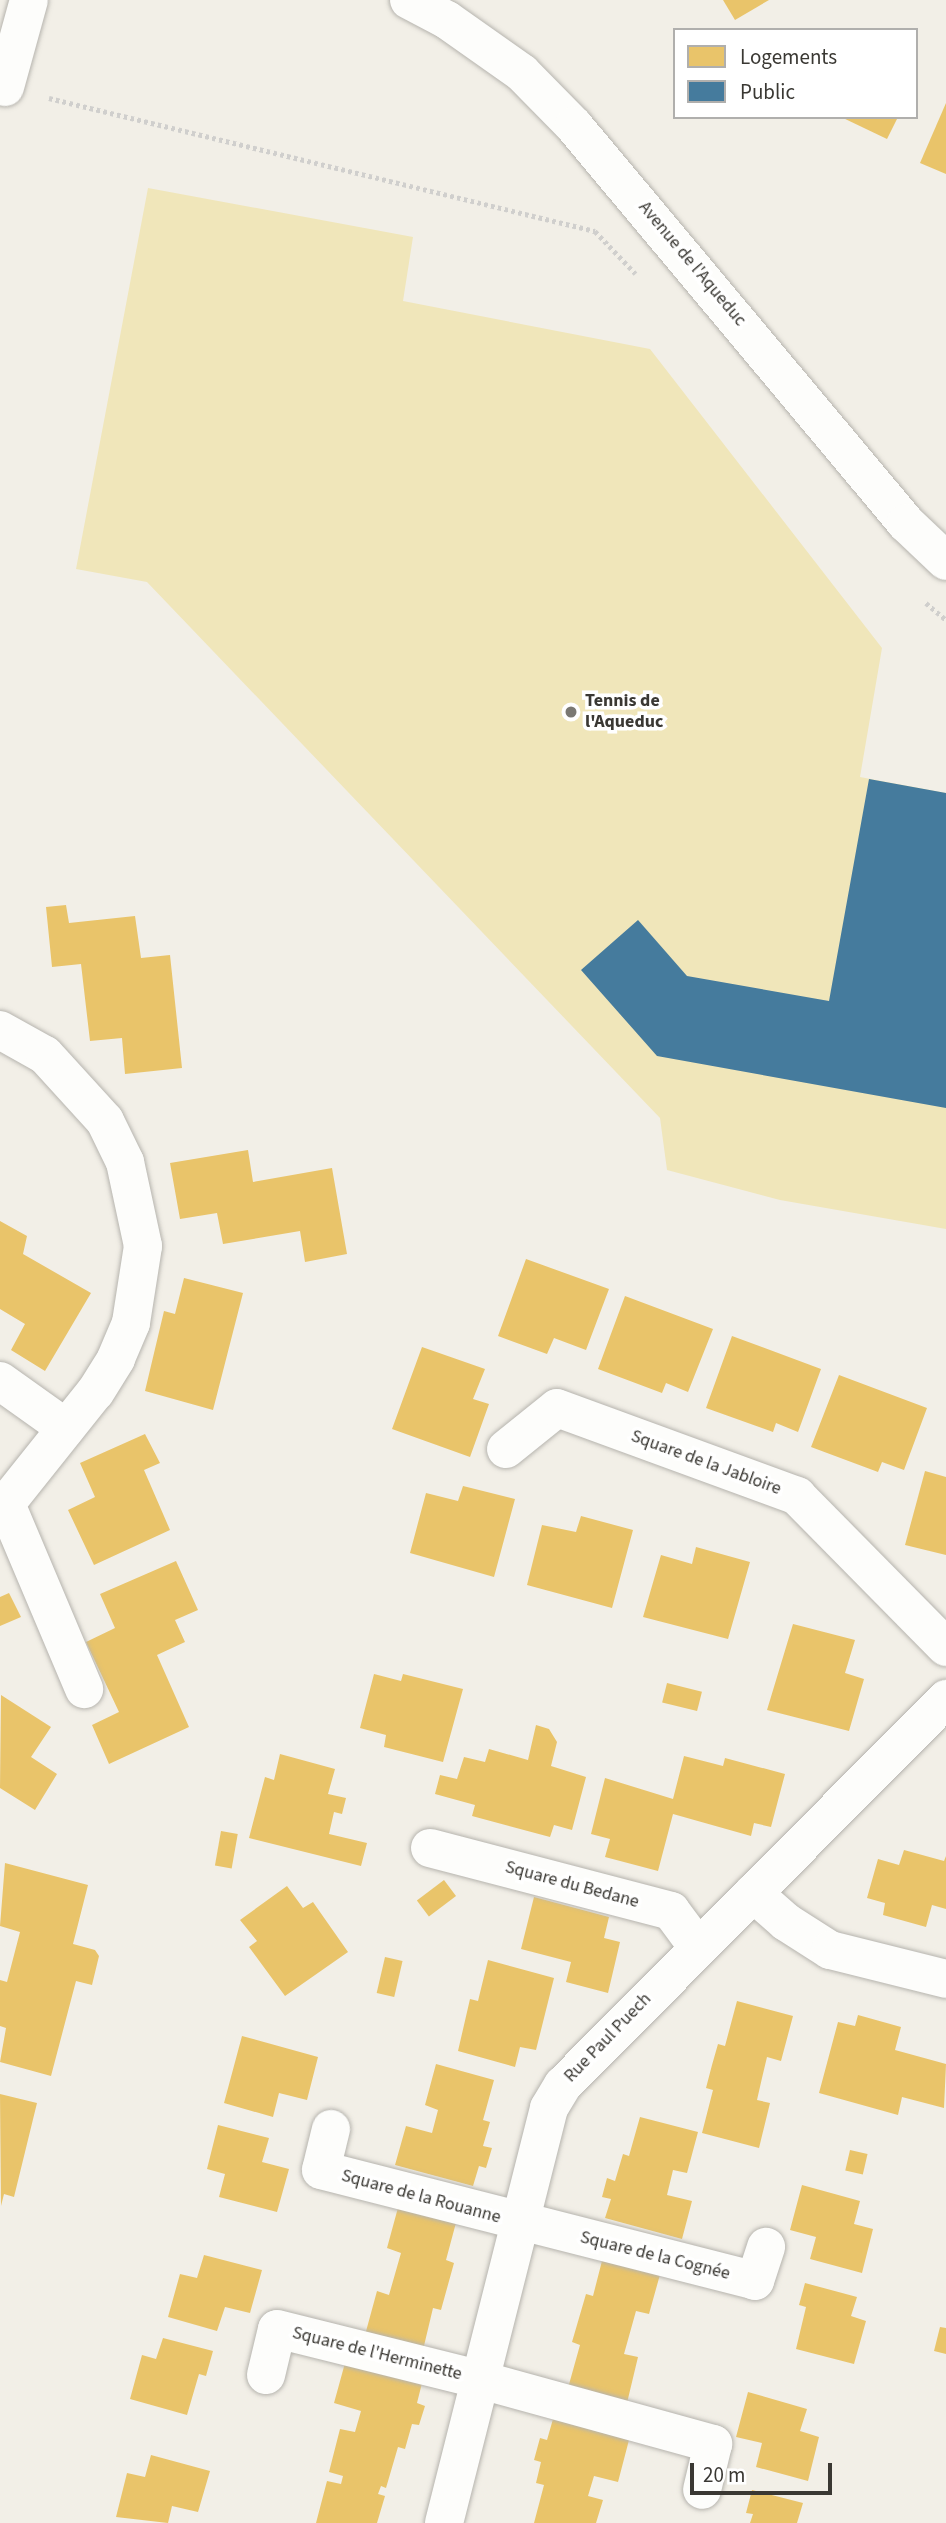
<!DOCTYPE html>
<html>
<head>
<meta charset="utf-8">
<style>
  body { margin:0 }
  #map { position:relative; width:946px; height:2523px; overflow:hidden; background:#f2efe7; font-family:"Source Sans 3",sans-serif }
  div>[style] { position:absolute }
  .green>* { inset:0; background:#f0e6ba }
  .homes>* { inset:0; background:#e9c46a; transform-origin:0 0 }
  .public>* { inset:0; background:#457b9d }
  .path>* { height:4.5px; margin-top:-2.25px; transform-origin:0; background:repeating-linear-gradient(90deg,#d0cfcd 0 3.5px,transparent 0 7px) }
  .roads { filter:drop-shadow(0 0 2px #b6b4ae) drop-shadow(0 0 2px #b6b4ae) }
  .minor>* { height:38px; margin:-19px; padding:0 19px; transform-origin:19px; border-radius:19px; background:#fdfdfb }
  .tertiary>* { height:38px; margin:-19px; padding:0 19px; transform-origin:19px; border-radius:19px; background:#fdfdfb }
  .dots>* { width:19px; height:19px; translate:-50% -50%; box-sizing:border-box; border:4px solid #fff; border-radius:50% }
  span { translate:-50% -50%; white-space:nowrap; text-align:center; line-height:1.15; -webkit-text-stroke:7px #fff; paint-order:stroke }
  .street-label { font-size:18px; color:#3a3833 }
  .poi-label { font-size:18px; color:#3a3833; font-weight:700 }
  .left { translate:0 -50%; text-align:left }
  .legend { position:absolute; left:673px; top:28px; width:245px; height:91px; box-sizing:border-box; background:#fff; border:2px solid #b0afad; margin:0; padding:9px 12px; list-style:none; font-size:21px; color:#3a3833 }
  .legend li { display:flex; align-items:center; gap:14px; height:35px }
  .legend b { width:35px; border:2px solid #b0afad }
  .scale { position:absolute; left:690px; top:2463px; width:142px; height:32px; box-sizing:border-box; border:4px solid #3a3833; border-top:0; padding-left:9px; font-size:21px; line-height:24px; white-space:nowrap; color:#3a3833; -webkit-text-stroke:5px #fff; paint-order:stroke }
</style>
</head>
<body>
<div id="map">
  <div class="green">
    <div style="clip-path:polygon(148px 188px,413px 237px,403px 301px,650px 349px,882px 648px,860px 777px,946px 793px,946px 1229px,780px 1200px,667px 1170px,660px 1118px,147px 582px,76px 569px)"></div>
  </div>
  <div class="homes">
    <div style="clip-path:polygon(723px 0,769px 0,735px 20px)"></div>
    <div style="clip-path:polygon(946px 103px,946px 174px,920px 163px)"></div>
    <div style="clip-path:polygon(841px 117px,898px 117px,887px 139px)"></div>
    <div style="clip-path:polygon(66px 905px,69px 923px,135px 916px,141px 958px,170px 955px,182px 1068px,125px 1074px,122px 1038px,90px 1041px,81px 964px,52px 967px,46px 907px)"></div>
    <div style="clip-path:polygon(248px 1150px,253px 1182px,332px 1168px,347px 1254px,305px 1262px,300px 1231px,223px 1244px,217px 1213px,180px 1219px,170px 1163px)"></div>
    <div style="clip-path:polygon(0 1221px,27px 1236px,23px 1254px,91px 1293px,45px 1371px,11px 1350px,25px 1324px,0 1309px)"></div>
    <div style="clip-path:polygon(526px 1259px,609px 1289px,586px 1350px,554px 1338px,547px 1354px,498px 1336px)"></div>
    <div style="clip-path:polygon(184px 1278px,243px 1293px,213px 1410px,145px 1391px,164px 1311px,175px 1314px)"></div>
    <div style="clip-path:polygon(625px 1296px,713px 1329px,688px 1392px,666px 1383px,662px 1393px,598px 1369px)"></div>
    <div style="clip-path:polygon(732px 1336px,821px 1369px,798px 1432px,776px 1423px,773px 1432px,706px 1408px)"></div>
    <div style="clip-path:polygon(422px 1347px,485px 1369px,473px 1399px,489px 1404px,470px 1457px,392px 1429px)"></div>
    <div style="clip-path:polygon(839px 1375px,927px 1408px,904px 1470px,882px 1462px,878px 1472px,811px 1447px)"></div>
    <div style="clip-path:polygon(145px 1434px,160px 1463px,144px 1470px,170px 1530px,94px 1565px,68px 1510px,95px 1497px,80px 1463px)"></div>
    <div style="clip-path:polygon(925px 1471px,946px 1477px,946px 1555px,905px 1545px)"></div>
    <div style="clip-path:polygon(463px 1486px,515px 1499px,494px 1577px,410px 1553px,426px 1493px,458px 1501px)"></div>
    <div style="clip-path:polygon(581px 1516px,633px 1530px,612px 1608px,527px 1585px,542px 1525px,576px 1532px)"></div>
    <div style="clip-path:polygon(696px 1547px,750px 1562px,728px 1639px,643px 1617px,661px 1555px,692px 1564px)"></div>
    <div style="clip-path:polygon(176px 1561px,198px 1610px,175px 1620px,185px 1642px,157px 1655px,189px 1727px,109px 1764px,92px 1725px,119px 1712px,86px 1642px,115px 1628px,100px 1594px)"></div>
    <div style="clip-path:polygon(9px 1593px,21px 1617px,0 1626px,0 1597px)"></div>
    <div style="clip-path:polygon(793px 1624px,855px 1640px,845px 1673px,864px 1679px,849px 1731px,767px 1710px)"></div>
    <div style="clip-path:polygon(374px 1674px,401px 1681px,403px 1674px,463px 1689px,443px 1762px,384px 1747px,386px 1735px,360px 1728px)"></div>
    <div style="left:667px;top:1683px;width:36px;height:20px;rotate:14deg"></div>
    <div style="clip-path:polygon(1px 1695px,51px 1727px,31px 1757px,57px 1774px,35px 1810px,0 1788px)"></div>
    <div style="clip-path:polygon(536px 1725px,549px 1729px,557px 1742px,551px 1766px,586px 1777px,572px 1830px,554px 1825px,550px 1837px,472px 1816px,475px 1805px,435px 1794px,440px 1775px,457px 1779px,464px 1757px,485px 1762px,489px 1749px,528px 1760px)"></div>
    <div style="clip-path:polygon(280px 1754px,335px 1769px,328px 1794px,346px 1798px,342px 1814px,334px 1812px,329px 1834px,367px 1843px,361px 1866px,249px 1838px,265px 1777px,274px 1780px)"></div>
    <div style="clip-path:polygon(684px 1756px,723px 1766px,725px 1758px,785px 1774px,771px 1827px,754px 1823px,751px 1836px,673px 1814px,658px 1871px,605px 1857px,610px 1839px,591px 1834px,605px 1778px,673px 1799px)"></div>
    <div style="left:221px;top:1831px;width:17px;height:35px;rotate:10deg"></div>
    <div style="clip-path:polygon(904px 1850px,944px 1861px,946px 1856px,946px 1909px,932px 1905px,926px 1927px,883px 1915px,885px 1903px,867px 1898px,878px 1859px,899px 1865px)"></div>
    <div style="clip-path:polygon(5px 1863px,88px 1885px,73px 1944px,95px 1950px,99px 1956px,92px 1985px,76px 1981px,51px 2076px,0 2062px,6px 2028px,0 2026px,0 1980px,7px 1982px,20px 1932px,0 1926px)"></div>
    <div style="left:444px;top:1880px;width:20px;height:34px;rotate:53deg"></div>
    <div style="clip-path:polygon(287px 1886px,303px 1908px,313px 1902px,348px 1952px,285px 1996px,249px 1947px,257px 1941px,240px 1920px)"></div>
    <div style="clip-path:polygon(534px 1897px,609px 1917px,604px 1938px,620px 1942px,608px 1993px,566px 1982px,571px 1962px,521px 1949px)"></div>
    <div style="left:385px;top:1957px;width:18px;height:37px;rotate:13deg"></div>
    <div style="clip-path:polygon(488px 1960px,554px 1978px,536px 2050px,520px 2047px,515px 2067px,458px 2051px,470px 1999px,478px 2001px)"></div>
    <div style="clip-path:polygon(737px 2001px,793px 2016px,781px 2061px,767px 2057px,762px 2078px,757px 2100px,770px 2103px,759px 2148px,702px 2133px,713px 2090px,706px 2088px,712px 2065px,718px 2044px,725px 2046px)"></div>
    <div style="clip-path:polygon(858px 2015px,901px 2027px,895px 2050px,946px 2064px,944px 2108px,902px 2097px,898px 2115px,819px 2093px,838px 2022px,855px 2026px)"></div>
    <div style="clip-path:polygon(242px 2036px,318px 2057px,307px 2100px,279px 2093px,273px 2117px,224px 2103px)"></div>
    <div style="clip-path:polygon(436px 2064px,494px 2080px,483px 2120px,490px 2122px,483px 2146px,492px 2148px,486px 2168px,479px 2166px,473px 2186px,395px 2165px,406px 2126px,432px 2133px,438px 2110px,425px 2105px)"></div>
    <div style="clip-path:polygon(0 2094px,37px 2103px,14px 2197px,4px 2194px,1px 2206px)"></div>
    <div style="clip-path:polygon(640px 2117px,698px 2132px,687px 2173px,673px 2170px,667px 2195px,692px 2201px,682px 2239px,605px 2218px,611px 2199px,602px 2197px,607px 2178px,615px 2181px,623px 2154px,629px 2156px)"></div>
    <div style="clip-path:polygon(218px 2125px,269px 2138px,262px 2162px,289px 2169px,277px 2212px,219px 2197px,225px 2174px,207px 2169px)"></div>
    <div style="left:850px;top:2150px;width:18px;height:21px;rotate:13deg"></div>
    <div style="clip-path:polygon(802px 2185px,860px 2201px,854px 2224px,873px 2229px,862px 2273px,810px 2259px,816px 2237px,790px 2230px)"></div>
    <div style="clip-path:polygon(399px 2204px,457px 2219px,446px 2260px,454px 2263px,441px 2310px,433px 2308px,423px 2350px,365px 2335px,377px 2291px,389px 2295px,401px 2253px,387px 2248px)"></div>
    <div style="clip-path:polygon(204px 2255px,262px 2270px,250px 2313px,225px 2307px,217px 2331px,168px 2317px,180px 2274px,197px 2278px)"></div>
    <div style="clip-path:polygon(603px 2257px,661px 2271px,649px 2314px,636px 2311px,624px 2354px,638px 2357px,627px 2403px,568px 2388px,580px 2345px,572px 2342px,586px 2294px,593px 2296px)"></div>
    <div style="clip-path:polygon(805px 2283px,857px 2297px,851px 2316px,866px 2321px,854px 2364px,796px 2349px,806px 2307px,799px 2305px)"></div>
    <div style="clip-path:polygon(940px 2327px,946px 2328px,946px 2354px,934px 2351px)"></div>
    <div style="clip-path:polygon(163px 2338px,213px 2351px,206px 2376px,199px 2374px,187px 2415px,130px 2399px,142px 2355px,156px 2359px)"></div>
    <div style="clip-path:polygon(345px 2363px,422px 2383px,417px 2403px,425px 2406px,419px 2425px,412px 2424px,405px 2449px,398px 2447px,386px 2488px,381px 2486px,378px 2494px,385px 2496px,377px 2523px,316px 2523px,327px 2481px,341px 2484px,343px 2476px,329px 2472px,340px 2429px,355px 2432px,361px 2411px,334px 2403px)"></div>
    <div style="clip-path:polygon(748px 2392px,807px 2409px,800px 2431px,819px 2437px,808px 2481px,756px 2467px,762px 2443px,736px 2437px)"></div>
    <div style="clip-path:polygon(553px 2419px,629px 2440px,618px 2482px,594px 2476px,588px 2496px,603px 2500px,596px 2523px,534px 2523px,544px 2485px,536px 2483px,541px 2462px,534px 2460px,540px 2438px,547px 2440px)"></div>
    <div style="clip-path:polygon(151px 2455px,210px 2471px,198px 2512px,172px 2506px,168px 2523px,116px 2517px,127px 2473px,145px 2477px)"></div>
    <div style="clip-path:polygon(752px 2490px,803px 2503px,797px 2523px,750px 2523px,753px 2514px,746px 2513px)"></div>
  </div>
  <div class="public">
    <div style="clip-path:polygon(869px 779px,946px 793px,946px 1108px,657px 1056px,581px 970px,638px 920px,687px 976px,829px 1001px)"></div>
  </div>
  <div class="path">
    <div style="left:49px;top:98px;width:562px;rotate:13.69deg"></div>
    <div style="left:595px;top:231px;width:59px;rotate:46.4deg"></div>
    <div style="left:926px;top:603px;width:26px;rotate:40deg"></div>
  </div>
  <div class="roads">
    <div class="minor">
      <div style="left:409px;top:0;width:43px;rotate:27.8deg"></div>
      <div style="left:447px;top:20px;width:92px;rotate:35.2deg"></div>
      <div style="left:522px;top:73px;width:74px;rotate:45.5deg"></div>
      <div style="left:574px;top:126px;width:518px;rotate:50.1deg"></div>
      <div style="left:906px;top:523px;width:55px;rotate:43.5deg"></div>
      <div style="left:5px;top:87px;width:90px;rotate:-74.6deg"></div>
      <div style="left:0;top:1030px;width:51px;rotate:29.1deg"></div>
      <div style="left:45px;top:1055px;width:89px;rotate:47.7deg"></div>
      <div style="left:105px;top:1121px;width:46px;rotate:64deg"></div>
      <div style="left:125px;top:1162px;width:86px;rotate:77.9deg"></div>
      <div style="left:143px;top:1246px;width:78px;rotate:98.9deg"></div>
      <div style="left:131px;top:1323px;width:39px;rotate:113deg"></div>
      <div style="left:116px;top:1359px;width:39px;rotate:122deg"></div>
      <div style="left:95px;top:1392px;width:152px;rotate:128.6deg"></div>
      <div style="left:0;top:1381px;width:81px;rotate:35.5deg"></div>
      <div style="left:506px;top:1449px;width:65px;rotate:-38.8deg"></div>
      <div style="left:557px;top:1408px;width:256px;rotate:20.1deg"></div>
      <div style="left:797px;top:1496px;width:212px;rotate:45.4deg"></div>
      <div style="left:6px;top:1504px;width:201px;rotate:67.1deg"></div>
      <div style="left:430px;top:1848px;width:249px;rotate:14.6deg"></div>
      <div style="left:671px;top:1911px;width:44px;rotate:53.4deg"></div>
      <div style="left:753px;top:1893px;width:44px;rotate:41.3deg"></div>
      <div style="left:786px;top:1922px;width:52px;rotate:32.5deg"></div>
      <div style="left:830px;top:1950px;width:120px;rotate:14deg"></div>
      <div style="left:331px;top:2129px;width:42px;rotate:103.7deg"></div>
      <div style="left:321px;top:2170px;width:448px;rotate:14.3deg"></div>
      <div style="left:755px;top:2281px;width:36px;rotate:-72deg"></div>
      <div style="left:266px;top:2375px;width:47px;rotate:-76.6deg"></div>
      <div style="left:277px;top:2329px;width:210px;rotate:14deg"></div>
      <div style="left:481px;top:2380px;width:241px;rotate:15.4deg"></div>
      <div style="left:713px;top:2444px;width:47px;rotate:103.4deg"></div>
    </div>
    <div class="tertiary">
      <div style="left:444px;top:2523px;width:428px;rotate:-75.8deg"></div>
      <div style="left:549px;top:2108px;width:27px;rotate:-59deg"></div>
      <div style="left:563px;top:2085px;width:544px;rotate:-45.22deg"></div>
    </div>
  </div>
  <div class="dots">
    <div style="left:571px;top:712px;background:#7a7872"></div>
  </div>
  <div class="street-label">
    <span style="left:692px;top:264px;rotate:50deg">Avenue de l'Aqueduc</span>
    <span style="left:706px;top:1463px;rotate:20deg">Square de la Jabloire</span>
    <span style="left:572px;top:1885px;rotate:15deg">Square du Bedane</span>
    <span style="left:608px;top:2038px;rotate:-46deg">Rue Paul Puech</span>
    <span style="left:421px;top:2197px;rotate:15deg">Square de la Rouanne</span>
    <span style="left:655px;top:2256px;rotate:14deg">Square de la Cognée</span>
    <span style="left:377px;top:2354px;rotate:14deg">Square de l'Herminette</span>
  </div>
  <div class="poi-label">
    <span class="left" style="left:585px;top:712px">Tennis de<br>l'Aqueduc</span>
  </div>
  <ul class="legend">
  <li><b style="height:19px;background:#e9c46a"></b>Logements</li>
  <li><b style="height:19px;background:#457b9d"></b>Public</li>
  </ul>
  <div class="scale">20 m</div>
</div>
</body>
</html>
